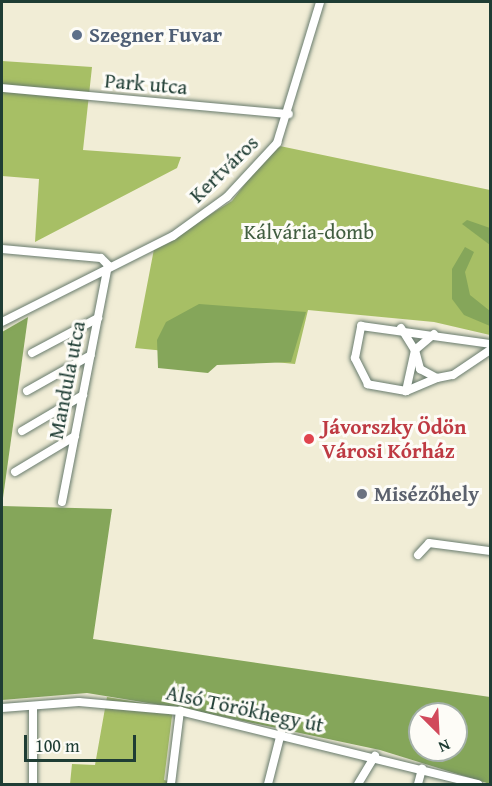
<!DOCTYPE html>
<html>
<head>
<meta charset="utf-8">
<style>
  body { margin:0 }
  #map { position:relative; width:492px; height:786px; overflow:hidden; background:#f1edd6; font-family:"Gentium Book Plus",serif }
  div>[style] { position:absolute }
  .green>* { inset:0; background:#a7bf65 }
  .forest>* { inset:0; background:#85a65a }
  .roads { filter:drop-shadow(0 0 2px #687b6d) drop-shadow(0 0 2px #687b6d) }
  .street>* { height:8px; margin:-4px; padding:0 4px; transform-origin:4px; border-radius:4px; background:#fff }
  .dots>* { width:16px; height:16px; translate:-50% -50%; box-sizing:border-box; border:3px solid #fdfcf7; border-radius:50% }
  span { translate:-50% -50%; white-space:nowrap; text-align:center; line-height:1.15; -webkit-text-stroke:6px #fdfcf7; paint-order:stroke }
  .service-label { font-size:21px; color:#4e5e75; font-weight:700 }
  .left { translate:0 -50%; text-align:left }
  .street-label { font-size:21px; color:#1f3d34 }
  .park-label { font-size:21px; color:#415e40 }
  .health-label { font-size:21px; color:#be3a42; font-weight:700 }
  .worship-label { font-size:21px; color:#5b616d; font-weight:700 }
  .frame { position:absolute; inset:0; border:3px solid #1f3d34; pointer-events:none }
  .north { position:absolute; left:408px; top:702px; width:60px; height:60px; box-sizing:border-box; background:#fdfcf7; border:2px solid #a4b0a9; border-radius:50%; rotate:156deg; font-size:16px; font-weight:700; line-height:24px; text-align:center; color:#1f3d34 }
  .north::after { content:''; display:block; margin:auto; width:21px; height:27px; background:#d1495b; clip-path:polygon(50% 0,100% 100%,50% 72%,0 100%) }
  .scale { position:absolute; left:24px; top:735px; width:112px; height:27px; box-sizing:border-box; border:3px solid #1f3d34; border-top:0; padding-left:8px; font-size:18px; line-height:21px; white-space:nowrap; color:#1f3d34; -webkit-text-stroke:4px #fdfcf7; paint-order:stroke }
</style>
</head>
<body>
<div id="map">
  <div class="green">
    <div style="clip-path:polygon(2px 61px,92px 67px,83px 150px,181px 157px,177px 168px,35px 242px,39px 179px,2px 176px)"></div>
    <div style="clip-path:polygon(275px 145px,490px 190px,490px 335px,434px 322px,308px 310px,295px 364px,135px 348px,154px 249px,232px 201px)"></div>
    <div style="clip-path:polygon(107px 697px,173px 708px,164px 780px,181px 784px,70px 784px,72px 764px,95px 765px)"></div>
  </div>
  <div class="forest">
    <div style="clip-path:polygon(467px 220px,490px 228px,490px 245px,462px 224px)"></div>
    <div style="clip-path:polygon(465px 247px,474px 252px,465px 272px,470px 295px,490px 311px,490px 326px,464px 315px,452px 299px,452px 269px)"></div>
    <div style="clip-path:polygon(199px 304px,306px 312px,291px 362px,217px 365px,208px 373px,158px 368px,157px 340px,166px 322px)"></div>
    <div style="clip-path:polygon(28px 317px,2px 505px,2px 332px)"></div>
    <div style="clip-path:polygon(evenodd,2px 506px,112px 509px,93px 639px,490px 697px,490px 784px,380px 750px,191px 710px,87px 693px,2px 700px,2px 506px,420px 714px,456px 714px,456px 750px,420px 750px,420px 714px)"></div>
  </div>
  <div class="roads">
    <div class="street">
      <div style="left:2px;top:88px;width:288px;rotate:5.2deg"></div>
      <div style="left:2px;top:249px;width:99px;rotate:5.2deg"></div>
      <div style="left:101px;top:258px;width:10px;rotate:45deg"></div>
      <div style="left:2px;top:322px;width:191px;rotate:-26.7deg"></div>
      <div style="left:173px;top:236px;width:67px;rotate:-35.8deg"></div>
      <div style="left:227px;top:197px;width:74px;rotate:-47.2deg"></div>
      <div style="left:277px;top:143px;width:147px;rotate:-73deg"></div>
      <div style="left:401px;top:328px;width:26px;rotate:58deg"></div>
      <div style="left:415px;top:350px;width:42px;rotate:102.4deg"></div>
      <div style="left:434px;top:334px;width:25px;rotate:140deg"></div>
      <div style="left:415px;top:350px;width:20px;rotate:75deg"></div>
      <div style="left:420px;top:369px;width:19px;rotate:28deg"></div>
      <div style="left:437px;top:378px;width:16px;rotate:-11deg"></div>
      <div style="left:453px;top:375px;width:45px;rotate:-34deg"></div>
      <div style="left:32px;top:353px;width:75px;rotate:-27.9deg"></div>
      <div style="left:437px;top:378px;width:34px;rotate:157deg"></div>
      <div style="left:406px;top:391px;width:39px;rotate:-170deg"></div>
      <div style="left:368px;top:384px;width:29px;rotate:-117deg"></div>
      <div style="left:355px;top:358px;width:33px;rotate:-79deg"></div>
      <div style="left:361px;top:326px;width:130px;rotate:7.9deg"></div>
      <div style="left:27px;top:391px;width:73px;rotate:-29.4deg"></div>
      <div style="left:22px;top:431px;width:71px;rotate:-30.5deg"></div>
      <div style="left:15px;top:472px;width:70px;rotate:-31deg"></div>
      <div style="left:62px;top:502px;width:241px;rotate:-79deg"></div>
      <div style="left:418px;top:555px;width:16px;rotate:-47deg"></div>
      <div style="left:429px;top:543px;width:62px;rotate:7.5deg"></div>
      <div style="left:2px;top:708px;width:77px;rotate:-4.5deg"></div>
      <div style="left:79px;top:702px;width:101px;rotate:5.1deg"></div>
      <div style="left:180px;top:711px;width:307px;rotate:13.8deg"></div>
      <div style="left:33px;top:784px;width:75px;rotate:-90deg"></div>
      <div style="left:171px;top:784px;width:74px;rotate:-83deg"></div>
      <div style="left:268px;top:784px;width:53px;rotate:-75.7deg"></div>
      <div style="left:358px;top:784px;width:33px;rotate:-59deg"></div>
      <div style="left:418px;top:784px;width:16px;rotate:-75deg"></div>
    </div>
  </div>
  <div class="dots">
    <div style="left:77px;top:35px;background:#5c6f8a"></div>
    <div style="left:309px;top:439px;background:#e0444e"></div>
    <div style="left:362px;top:494px;background:#6b7280"></div>
  </div>
  <div class="service-label">
    <span class="left" style="left:89px;top:35px">Szegner Fuvar</span>
  </div>
  <div class="street-label">
    <span style="left:146px;top:84px;rotate:5deg">Park utca</span>
    <span style="left:224px;top:169px;rotate:-44deg">Kertváros</span>
    <span style="left:67px;top:380px;rotate:-79deg">Mandula utca</span>
    <span style="left:245px;top:709px;rotate:12deg">Alsó Törökhegy út</span>
  </div>
  <div class="park-label">
    <span style="left:309px;top:232px">Kálvária-domb</span>
  </div>
  <div class="health-label">
    <span class="left" style="left:322px;top:439px">Jávorszky Ödön<br>Városi Kórház</span>
  </div>
  <div class="worship-label">
    <span class="left" style="left:374px;top:494px">Misézőhely</span>
  </div>
  <div class="frame"></div>
  <div class="north">N</div>
  <div class="scale">100 m</div>
</div>
</body>
</html>
